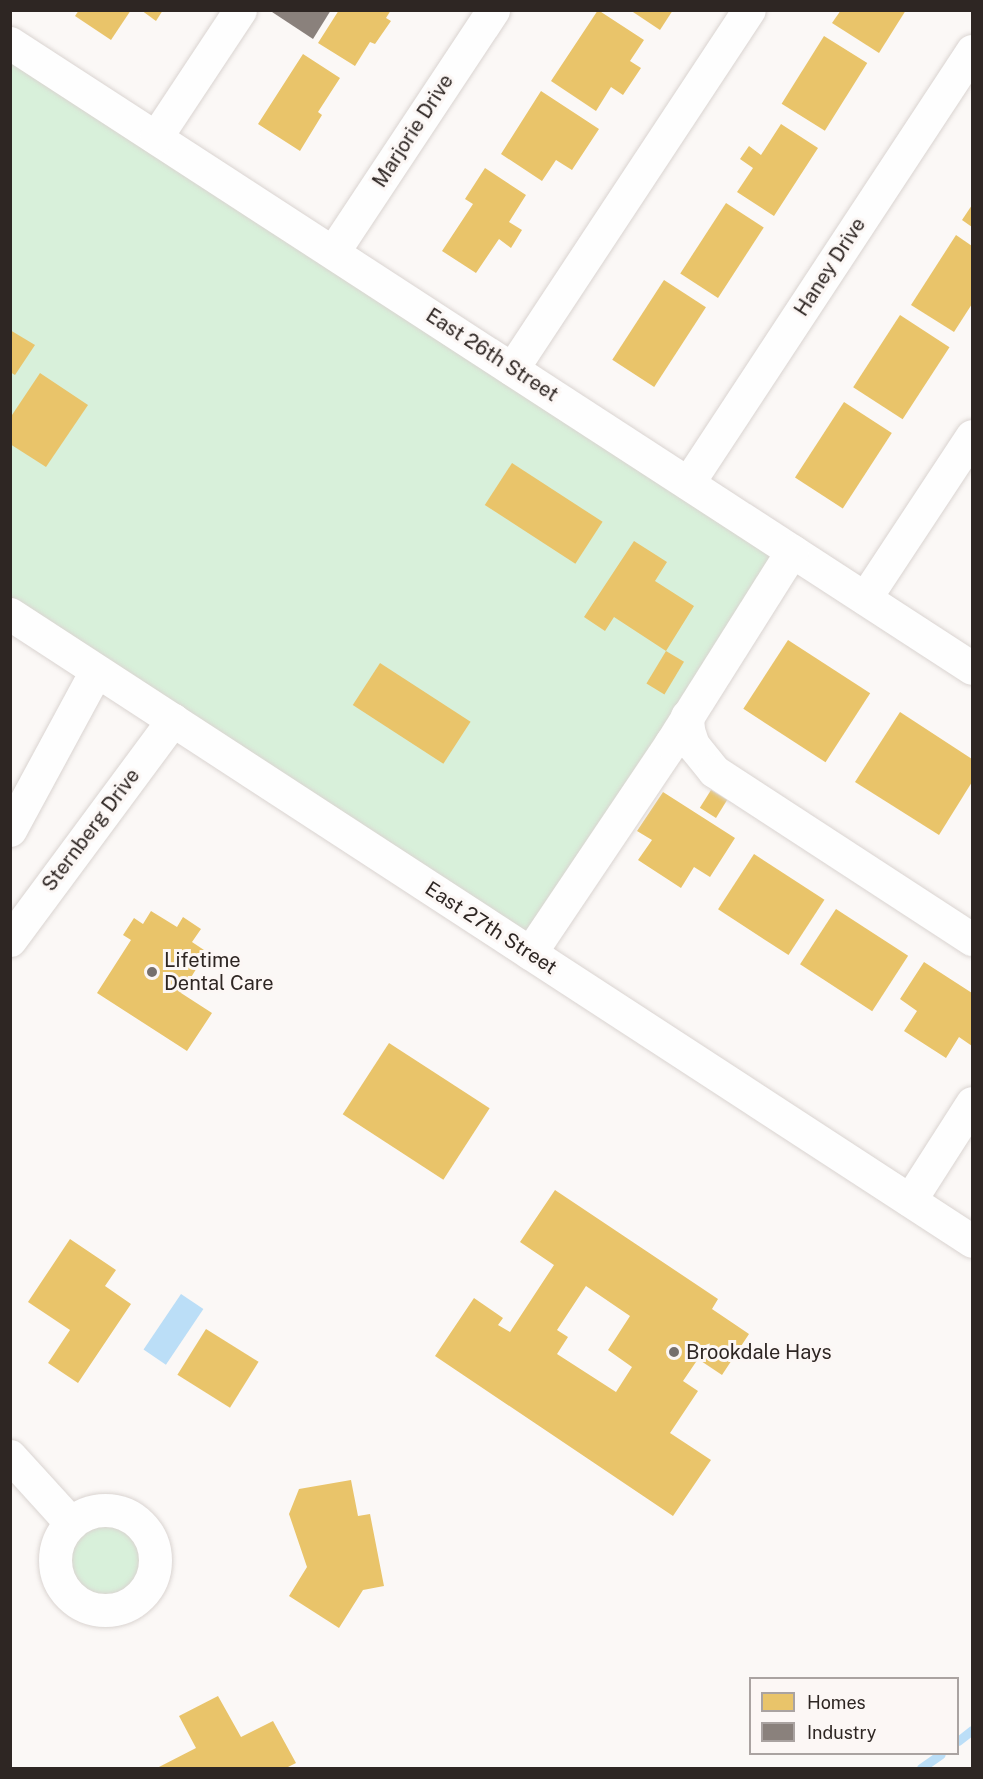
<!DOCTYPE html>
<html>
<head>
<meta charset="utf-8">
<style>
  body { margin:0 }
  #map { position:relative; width:983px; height:1779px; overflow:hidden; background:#fbf8f6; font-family:"Public Sans",sans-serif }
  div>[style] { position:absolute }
  .green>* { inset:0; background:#d8f0da }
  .round { border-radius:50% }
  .water>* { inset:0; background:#bbdef7; transform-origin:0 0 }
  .homes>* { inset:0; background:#e9c46a; transform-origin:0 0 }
  .industry>* { inset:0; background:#8a817c }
  .stream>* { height:9px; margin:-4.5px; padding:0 4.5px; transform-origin:4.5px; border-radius:4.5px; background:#bbdef7 }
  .roads { filter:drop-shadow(0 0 2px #dad4d1) drop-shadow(0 0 2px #dad4d1) }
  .minor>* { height:33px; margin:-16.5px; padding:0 16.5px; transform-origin:16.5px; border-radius:16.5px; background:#fefefe }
  .minor>.ring { margin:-16.5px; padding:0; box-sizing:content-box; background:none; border:33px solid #fefefe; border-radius:50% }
  .major>* { height:33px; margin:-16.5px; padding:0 16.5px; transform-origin:16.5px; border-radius:16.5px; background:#fefefe }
  .dots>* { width:16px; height:16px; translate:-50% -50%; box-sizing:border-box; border:3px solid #fcf7f5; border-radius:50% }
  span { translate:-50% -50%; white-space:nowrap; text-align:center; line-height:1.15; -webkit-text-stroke:6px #fcf7f5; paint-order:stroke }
  .street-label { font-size:20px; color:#2e2623 }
  .poi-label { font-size:20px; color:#2e2623 }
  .left { translate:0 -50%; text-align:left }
  .frame { position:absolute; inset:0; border:12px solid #2e2623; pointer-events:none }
  .legend { position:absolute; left:749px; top:1677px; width:210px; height:78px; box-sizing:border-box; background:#fcf7f5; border:2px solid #aaa3a1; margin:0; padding:8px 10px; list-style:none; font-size:18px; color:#2e2623 }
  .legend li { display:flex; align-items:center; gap:12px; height:30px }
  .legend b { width:30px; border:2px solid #aaa3a1 }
</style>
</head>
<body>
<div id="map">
  <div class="green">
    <div style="clip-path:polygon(10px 43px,792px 551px,530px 953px,11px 614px)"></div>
    <div class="round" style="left:55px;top:1510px;width:100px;height:100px"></div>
  </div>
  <div class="water">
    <div style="left:181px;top:1294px;width:27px;height:67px;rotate:34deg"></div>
  </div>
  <div class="homes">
    <div style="clip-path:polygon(79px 10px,131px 10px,111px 40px,75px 16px)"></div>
    <div style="clip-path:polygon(141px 10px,163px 10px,156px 21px)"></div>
    <div style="clip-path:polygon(339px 10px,391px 10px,386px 18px,391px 21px,375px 44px,370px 42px,355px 66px,318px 43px)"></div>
    <div style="clip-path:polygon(598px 10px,644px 40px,630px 61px,641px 68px,623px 95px,611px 87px,596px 111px,551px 81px)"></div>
    <div style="clip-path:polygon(630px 10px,673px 10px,660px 30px)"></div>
    <div style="clip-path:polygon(841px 10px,906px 10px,879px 53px,832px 23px)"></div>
    <div style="left:824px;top:36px;width:51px;height:80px;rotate:32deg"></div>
    <div style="clip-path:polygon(303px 54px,340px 78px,318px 112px,322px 115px,300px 151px,258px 124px)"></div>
    <div style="clip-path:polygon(541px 91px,599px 129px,572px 170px,556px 160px,542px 181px,501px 154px)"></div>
    <div style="clip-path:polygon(781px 124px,818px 148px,774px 216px,737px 192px,753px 168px,740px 159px,749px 146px,761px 155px)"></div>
    <div style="clip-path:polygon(485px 168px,526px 195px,509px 222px,522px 230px,511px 248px,499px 239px,476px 273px,442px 251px,473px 204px,465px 199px)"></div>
    <div style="left:726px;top:203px;width:45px;height:84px;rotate:33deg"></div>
    <div style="clip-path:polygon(972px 205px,972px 227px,962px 220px)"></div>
    <div style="clip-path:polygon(956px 235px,972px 246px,972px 304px,954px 332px,911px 305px)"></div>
    <div style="left:664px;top:280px;width:50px;height:95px;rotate:33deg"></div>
    <div style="left:900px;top:315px;width:59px;height:86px;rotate:33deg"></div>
    <div style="clip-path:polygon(10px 330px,35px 345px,15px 375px,10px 372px)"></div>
    <div style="clip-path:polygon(40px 373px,88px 405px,46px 467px,10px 444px,10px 418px)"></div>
    <div style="left:844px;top:402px;width:57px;height:90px;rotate:33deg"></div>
    <div style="left:512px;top:463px;width:108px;height:50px;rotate:33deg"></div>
    <div style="clip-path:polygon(634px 541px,667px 562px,655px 581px,694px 606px,666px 651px,614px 617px,605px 631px,584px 617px)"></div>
    <div style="left:788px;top:640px;width:98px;height:82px;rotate:33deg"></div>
    <div style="left:666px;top:651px;width:21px;height:38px;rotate:31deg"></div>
    <div style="left:380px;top:663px;width:108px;height:50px;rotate:33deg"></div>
    <div style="clip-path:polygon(900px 712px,972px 759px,972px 782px,939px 835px,855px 782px)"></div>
    <div style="left:711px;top:790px;width:19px;height:21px;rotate:32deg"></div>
    <div style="clip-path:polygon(663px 792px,735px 838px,710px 877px,694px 867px,681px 888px,638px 860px,652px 840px,637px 831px)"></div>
    <div style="left:754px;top:854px;width:84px;height:66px;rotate:33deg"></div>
    <div style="left:836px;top:909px;width:86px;height:66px;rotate:33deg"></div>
    <div style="clip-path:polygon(151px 911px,177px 927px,183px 917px,201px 929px,192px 942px,207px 952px,181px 993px,212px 1013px,187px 1051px,97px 993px,131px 940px,123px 935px,134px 918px,143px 924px)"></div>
    <div style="clip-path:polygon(924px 962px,972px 993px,972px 1046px,959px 1037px,946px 1058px,904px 1031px,917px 1011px,900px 999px)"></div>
    <div style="left:389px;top:1043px;width:120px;height:85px;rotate:33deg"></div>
    <div style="clip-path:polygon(evenodd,555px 1190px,718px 1299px,712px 1309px,749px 1334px,722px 1375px,698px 1359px,683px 1381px,698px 1391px,670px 1433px,711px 1460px,673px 1516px,435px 1356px,474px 1298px,503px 1318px,498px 1325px,510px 1332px,554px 1265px,520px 1242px,555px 1190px,586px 1286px,630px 1316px,608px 1350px,632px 1367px,616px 1392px,557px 1354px,568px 1337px,557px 1330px,586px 1286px)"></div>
    <div style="clip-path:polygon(70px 1239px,116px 1270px,105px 1286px,131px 1304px,78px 1383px,48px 1363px,70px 1330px,28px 1302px)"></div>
    <div style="left:206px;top:1329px;width:62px;height:54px;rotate:32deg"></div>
    <div style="clip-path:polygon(351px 1480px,358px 1516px,370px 1514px,384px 1586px,363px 1590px,339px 1628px,289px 1596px,307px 1567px,289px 1514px,299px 1489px)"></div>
    <div style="clip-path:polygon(218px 1696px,241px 1737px,273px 1721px,296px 1763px,286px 1768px,157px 1768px,196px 1748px,179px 1716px)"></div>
  </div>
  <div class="industry">
    <div style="clip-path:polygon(269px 10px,331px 10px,313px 39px)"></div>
  </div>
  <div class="stream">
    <div style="left:958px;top:1741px;width:18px;rotate:-38deg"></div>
    <div style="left:921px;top:1768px;width:24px;rotate:-35deg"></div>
  </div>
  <div class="roads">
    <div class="minor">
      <div style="left:10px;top:43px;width:1147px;rotate:33.01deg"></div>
      <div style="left:156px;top:137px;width:152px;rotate:-56.5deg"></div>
      <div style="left:333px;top:252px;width:290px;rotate:-56.5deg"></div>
      <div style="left:512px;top:369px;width:430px;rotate:-56.6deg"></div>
      <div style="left:688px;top:483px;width:517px;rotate:-56.68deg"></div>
      <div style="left:865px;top:598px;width:194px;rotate:-56.6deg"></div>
      <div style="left:687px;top:716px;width:14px;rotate:86deg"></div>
      <div style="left:688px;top:730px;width:16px;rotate:72deg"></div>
      <div style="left:693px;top:745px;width:33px;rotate:51deg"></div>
      <div style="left:714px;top:771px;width:308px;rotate:33.1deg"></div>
      <div style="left:10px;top:830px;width:181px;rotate:-61.6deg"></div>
      <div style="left:10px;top:940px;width:274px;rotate:-53.5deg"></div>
      <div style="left:530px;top:953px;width:253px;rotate:-56.1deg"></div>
      <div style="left:671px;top:743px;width:227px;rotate:-57.8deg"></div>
      <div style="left:910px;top:1200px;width:115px;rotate:-57.4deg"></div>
      <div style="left:10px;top:1456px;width:91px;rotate:47.7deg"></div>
      <div class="ring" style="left:55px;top:1510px;width:67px;height:67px"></div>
    </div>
    <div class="major">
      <div style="left:10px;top:614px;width:1148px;rotate:33.09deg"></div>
    </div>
  </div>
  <div class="dots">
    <div style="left:152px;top:972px;background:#76706d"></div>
    <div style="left:674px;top:1352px;background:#76706d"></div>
  </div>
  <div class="street-label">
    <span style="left:413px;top:131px;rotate:-57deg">Marjorie Drive</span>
    <span style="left:830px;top:267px;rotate:-57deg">Haney Drive</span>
    <span style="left:492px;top:355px;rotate:33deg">East 26th Street</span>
    <span style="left:91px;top:830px;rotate:-53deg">Sternberg Drive</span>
    <span style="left:491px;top:928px;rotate:33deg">East 27th Street</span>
  </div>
  <div class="poi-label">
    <span class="left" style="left:164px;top:972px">Lifetime<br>Dental Care</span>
    <span class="left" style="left:686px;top:1352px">Brookdale Hays</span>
  </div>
  <div class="frame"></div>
  <ul class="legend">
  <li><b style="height:16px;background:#e9c46a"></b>Homes</li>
  <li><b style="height:16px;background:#8a817c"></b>Industry</li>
  </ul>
</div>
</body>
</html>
